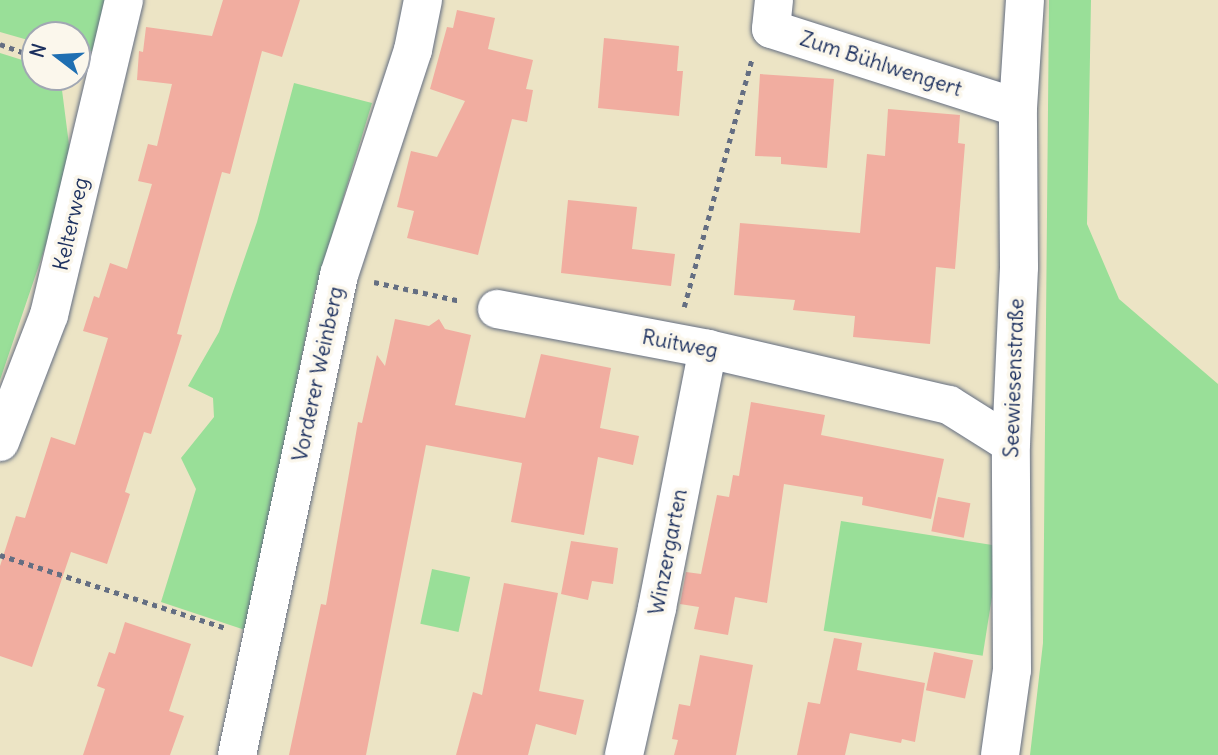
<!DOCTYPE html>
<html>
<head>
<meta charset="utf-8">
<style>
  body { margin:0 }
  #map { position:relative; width:1218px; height:755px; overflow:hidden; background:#ece4c5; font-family:Delius,sans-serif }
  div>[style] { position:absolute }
  .green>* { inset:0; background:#99df98; transform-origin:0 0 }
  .building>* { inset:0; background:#f1ada0; transform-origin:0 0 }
  .path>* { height:4.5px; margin-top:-2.25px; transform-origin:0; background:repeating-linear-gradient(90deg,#646e82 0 5px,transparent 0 10px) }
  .roads { filter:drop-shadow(0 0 2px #646e82) drop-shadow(0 0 2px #646e82) }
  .minor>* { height:38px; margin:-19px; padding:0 19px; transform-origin:19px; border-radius:19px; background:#fff }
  span { translate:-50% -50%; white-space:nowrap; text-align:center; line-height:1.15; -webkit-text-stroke:7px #fbf7ec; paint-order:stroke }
  .street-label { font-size:21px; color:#1b2f5e }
  .north { position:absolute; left:21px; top:21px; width:70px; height:70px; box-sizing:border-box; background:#fbf7ec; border:2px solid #a1a7b3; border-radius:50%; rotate:287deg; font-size:19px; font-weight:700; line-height:28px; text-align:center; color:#1b2f5e }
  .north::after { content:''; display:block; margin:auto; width:24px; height:32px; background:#1f6fb2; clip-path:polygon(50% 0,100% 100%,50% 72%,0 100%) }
</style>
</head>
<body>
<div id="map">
  <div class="green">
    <div style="clip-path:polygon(0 0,114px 0,96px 50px,77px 55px,77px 35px,35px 35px,35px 42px,0 32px)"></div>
    <div style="clip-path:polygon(1049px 0,1091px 0,1087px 224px,1119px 299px,1218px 384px,1218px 755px,1030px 755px,1043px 643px)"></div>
    <div style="clip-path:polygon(0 53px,35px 64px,35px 77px,55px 77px,62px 90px,72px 168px,0 380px)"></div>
    <div style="clip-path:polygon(294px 83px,372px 103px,314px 294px,248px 631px,161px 602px,196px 489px,181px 458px,214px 417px,213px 398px,188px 386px,219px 332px,257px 222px)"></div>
    <div style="left:841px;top:521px;width:161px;height:111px;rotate:9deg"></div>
    <div style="left:432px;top:569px;width:39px;height:56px;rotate:12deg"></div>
  </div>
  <div class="building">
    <div style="clip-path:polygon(223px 0,300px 0,282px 57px,262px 51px,230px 174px,222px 172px,177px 334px,182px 335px,151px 434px,144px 432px,125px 492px,130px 494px,107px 564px,71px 552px,32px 667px,0 656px,0 566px,16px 516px,25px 518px,51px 437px,75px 445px,108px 338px,83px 331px,94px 296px,99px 298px,110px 263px,127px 269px,152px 184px,138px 181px,148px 144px,157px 146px,172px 84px,137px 80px,139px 51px,143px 52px,146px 27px,212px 36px)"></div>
    <div style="clip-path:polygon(457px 10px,495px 18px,488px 49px,533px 60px,526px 89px,533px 90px,527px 122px,512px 119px,478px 255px,407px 238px,414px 211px,397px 207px,411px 151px,437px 157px,465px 101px,430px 89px,447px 27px,453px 28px)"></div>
    <div style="clip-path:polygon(604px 38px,679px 46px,677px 71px,683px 71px,679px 116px,598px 108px)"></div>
    <div style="clip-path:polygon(760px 74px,834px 79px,827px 168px,781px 164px,781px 157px,755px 156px)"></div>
    <div style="clip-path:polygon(888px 109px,960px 115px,958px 143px,965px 144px,955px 269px,936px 267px,930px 344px,853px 337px,855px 316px,793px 310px,795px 300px,734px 295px,740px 223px,860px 233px,867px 154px,885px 156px)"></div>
    <div style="clip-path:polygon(568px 200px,637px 207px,632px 249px,675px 254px,671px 286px,561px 273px)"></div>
    <div style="clip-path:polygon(395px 319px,429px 326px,439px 319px,445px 329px,471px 335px,455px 405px,525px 418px,541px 354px,611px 368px,600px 428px,639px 436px,633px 465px,598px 457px,584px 535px,511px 522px,522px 463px,426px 445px,366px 755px,289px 755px,321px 604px,326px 605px,358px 422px,362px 423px,377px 355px,385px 366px)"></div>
    <div style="clip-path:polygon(751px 402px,825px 415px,821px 435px,944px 459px,931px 519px,862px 505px,863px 497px,784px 484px,767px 603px,735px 597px,728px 635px,694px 629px,699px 607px,680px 604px,686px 572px,701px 574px,717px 495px,729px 497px,733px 475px,739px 476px)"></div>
    <div style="left:938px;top:497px;width:33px;height:35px;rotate:11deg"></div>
    <div style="clip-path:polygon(571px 541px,618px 548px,613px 584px,592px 581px,588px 600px,561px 594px)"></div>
    <div style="clip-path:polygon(504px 583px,558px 593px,539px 691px,584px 700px,576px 735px,536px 724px,528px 755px,456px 755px,473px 692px,482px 695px)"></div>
    <div style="clip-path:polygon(125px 622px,191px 644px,169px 711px,184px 716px,170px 755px,83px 755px,105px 689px,97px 686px,109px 652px,115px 654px)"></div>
    <div style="clip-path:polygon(834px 638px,862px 643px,857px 670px,925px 683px,915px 742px,902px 739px,901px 743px,850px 733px,845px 755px,797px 755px,808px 702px,820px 704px)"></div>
    <div style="left:934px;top:652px;width:40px;height:39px;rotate:12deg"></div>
    <div style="clip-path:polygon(700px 655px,753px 665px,736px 755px,674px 755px,678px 740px,672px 739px,679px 704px,690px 706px)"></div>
  </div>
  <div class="path">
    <div style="left:0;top:44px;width:37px;rotate:20deg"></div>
    <div style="left:374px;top:282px;width:89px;rotate:12.3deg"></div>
    <div style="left:684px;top:307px;width:257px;rotate:-74.7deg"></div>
    <div style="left:0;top:555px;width:237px;rotate:17.9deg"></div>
  </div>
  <div class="roads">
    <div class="minor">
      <div style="left:774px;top:0;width:29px;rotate:96deg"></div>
      <div style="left:771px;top:29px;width:259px;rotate:17.7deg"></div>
      <div style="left:497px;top:309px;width:215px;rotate:10.7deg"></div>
      <div style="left:708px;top:349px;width:247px;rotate:13.1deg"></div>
      <div style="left:949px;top:405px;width:73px;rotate:32.2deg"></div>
      <div style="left:0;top:442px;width:136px;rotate:-68.9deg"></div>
      <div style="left:49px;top:315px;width:324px;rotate:-76.6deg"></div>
      <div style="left:237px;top:755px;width:491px;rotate:-78deg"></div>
      <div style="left:339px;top:275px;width:237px;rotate:-71.8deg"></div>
      <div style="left:413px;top:50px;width:51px;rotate:-78.7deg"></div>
      <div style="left:624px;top:755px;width:151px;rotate:-77.3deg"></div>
      <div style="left:657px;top:608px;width:264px;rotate:-78.9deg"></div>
      <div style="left:1000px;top:755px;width:86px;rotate:-82deg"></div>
      <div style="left:1012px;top:670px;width:226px;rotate:-90.3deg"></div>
      <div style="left:1011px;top:444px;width:177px;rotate:-87.4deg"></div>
      <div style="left:1019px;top:267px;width:159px;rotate:-90.4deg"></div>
      <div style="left:1018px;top:108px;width:108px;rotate:-86.3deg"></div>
    </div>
  </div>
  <div class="street-label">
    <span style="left:881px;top:64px;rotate:18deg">Zum Bühlwengert</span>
    <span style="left:71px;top:224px;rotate:-77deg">Kelterweg</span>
    <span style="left:680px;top:344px;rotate:11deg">Ruitweg</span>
    <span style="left:318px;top:374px;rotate:-78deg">Vorderer Weinberg</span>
    <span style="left:1014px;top:378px;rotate:-88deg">Seewiesenstraße</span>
    <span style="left:668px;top:552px;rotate:-79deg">Winzergarten</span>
  </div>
  <div class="north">N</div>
</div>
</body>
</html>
